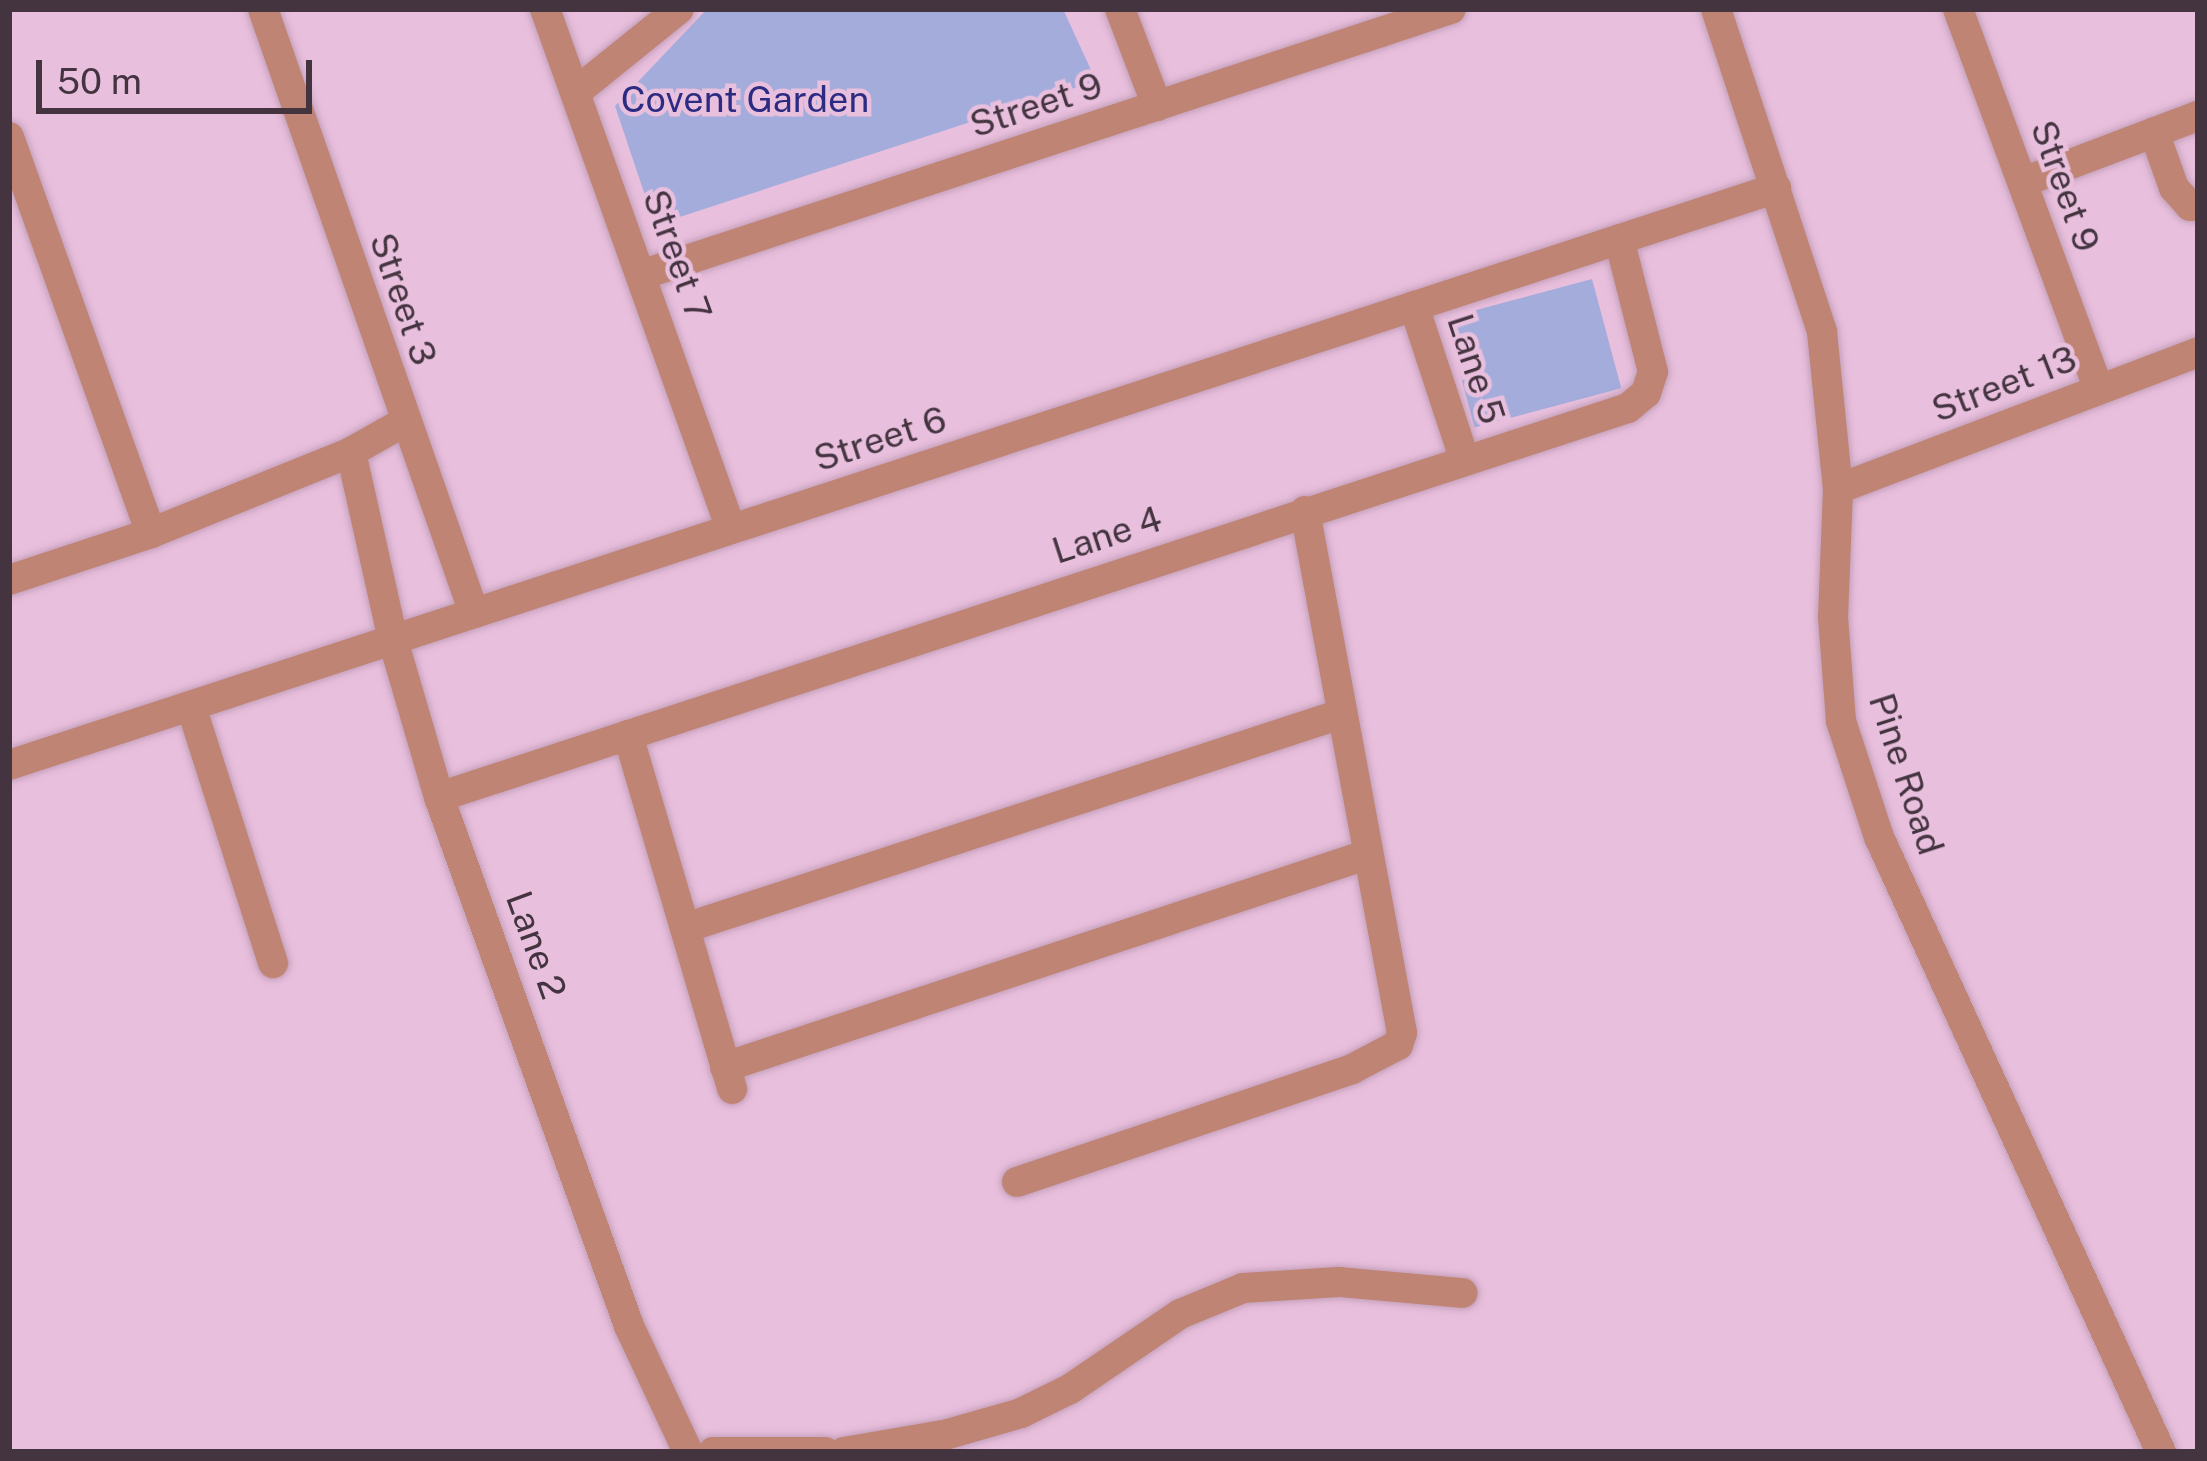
<!DOCTYPE html>
<html>
<head>
<meta charset="utf-8">
<style>
  body { margin:0 }
  #map { position:relative; width:2207px; height:1461px; overflow:hidden; background:#e8bfdd; font-family:"Public Sans",sans-serif }
  div>[style] { position:absolute }
  .green>* { inset:0; background:#a3acdb; transform-origin:0 0 }
  .roads { filter:drop-shadow(0 0 3px #c4a0ba) drop-shadow(0 0 3px #c4a0ba) }
  .minor>* { height:30px; margin:-15px; padding:0 15px; transform-origin:15px; border-radius:15px; background:#bf8473 }
  span { translate:-50% -50%; white-space:nowrap; text-align:center; line-height:1.15; -webkit-text-stroke:9px #e8bfdd; paint-order:stroke }
  .park-label { font-size:36px; color:#2c2b82 }
  .street-label { font-size:36px; color:#443440 }
  .frame { position:absolute; inset:0; border:12px solid #443440; pointer-events:none }
  .scale { position:absolute; left:36px; top:60px; width:276px; height:54px; box-sizing:border-box; border:6px solid #443440; border-top:0; padding-left:15px; font-size:36px; line-height:42px; white-space:nowrap; color:#443440; -webkit-text-stroke:9px #e8bfdd; paint-order:stroke }
</style>
</head>
<body>
<div id="map">
  <div class="green">
    <div style="clip-path:polygon(707px 9px,1063px 9px,1096px 81px,655px 225px,615px 106px)"></div>
    <div style="left:1592px;top:279px;width:113px;height:152px;rotate:75deg"></div>
  </div>
  <div class="roads">
    <div class="minor">
      <div style="left:263px;top:9px;width:640px;rotate:70.74deg"></div>
      <div style="left:545px;top:9px;width:552px;rotate:70.32deg"></div>
      <div style="left:1120px;top:9px;width:104px;rotate:69.1deg"></div>
      <div style="left:1716px;top:9px;width:340px;rotate:71.8deg"></div>
      <div style="left:1822px;top:332px;width:158px;rotate:84.2deg"></div>
      <div style="left:1838px;top:489px;width:128px;rotate:92.2deg"></div>
      <div style="left:1833px;top:617px;width:104px;rotate:85.6deg"></div>
      <div style="left:1841px;top:721px;width:122px;rotate:71.9deg"></div>
      <div style="left:1879px;top:837px;width:677px;rotate:65.37deg"></div>
      <div style="left:1958px;top:9px;width:406px;rotate:69.7deg"></div>
      <div style="left:576px;top:92px;width:132px;rotate:-38.9deg"></div>
      <div style="left:2154px;top:132px;width:59px;rotate:70.3deg"></div>
      <div style="left:2174px;top:188px;width:24px;rotate:48deg"></div>
      <div style="left:2190px;top:206px;width:8px;rotate:-7deg"></div>
      <div style="left:9px;top:137px;width:421px;rotate:70.3deg"></div>
      <div style="left:2023px;top:182px;width:187px;rotate:-20.7deg"></div>
      <div style="left:644px;top:274px;width:849px;rotate:-18.18deg"></div>
      <div style="left:1414px;top:306px;width:160px;rotate:71.8deg"></div>
      <div style="left:351px;top:452px;width:193px;rotate:77.4deg"></div>
      <div style="left:393px;top:640px;width:164px;rotate:73.7deg"></div>
      <div style="left:439px;top:797px;width:562px;rotate:70.24deg"></div>
      <div style="left:629px;top:1326px;width:139px;rotate:64.9deg"></div>
      <div style="left:1838px;top:489px;width:385px;rotate:-20.8deg"></div>
      <div style="left:9px;top:580px;width:150px;rotate:-18.3deg"></div>
      <div style="left:151px;top:533px;width:216px;rotate:-22deg"></div>
      <div style="left:351px;top:452px;width:61px;rotate:-29.5deg"></div>
      <div style="left:191px;top:706px;width:270px;rotate:72.3deg"></div>
      <div style="left:628px;top:735px;width:369px;rotate:73.6deg"></div>
      <div style="left:9px;top:765px;width:1859px;rotate:-18.08deg"></div>
      <div style="left:439px;top:797px;width:1251px;rotate:-18.12deg"></div>
      <div style="left:1628px;top:408px;width:23px;rotate:-40deg"></div>
      <div style="left:1646px;top:393px;width:22px;rotate:-72deg"></div>
      <div style="left:1653px;top:372px;width:137px;rotate:-104.3deg"></div>
      <div style="left:685px;top:928px;width:690px;rotate:-18.07deg"></div>
      <div style="left:725px;top:1067px;width:675px;rotate:-18.3deg"></div>
      <div style="left:1017px;top:1182px;width:354px;rotate:-18.6deg"></div>
      <div style="left:1352px;top:1069px;width:52px;rotate:-27.6deg"></div>
      <div style="left:1398px;top:1045px;width:13px;rotate:-72deg"></div>
      <div style="left:1402px;top:1033px;width:531px;rotate:-100.53deg"></div>
      <div style="left:713px;top:1452px;width:112px"></div>
      <div style="left:844px;top:1452px;width:106px;rotate:-9.8deg"></div>
      <div style="left:948px;top:1434px;width:76px;rotate:-16deg"></div>
      <div style="left:1021px;top:1413px;width:55px;rotate:-26.1deg"></div>
      <div style="left:1070px;top:1389px;width:133px;rotate:-34.3deg"></div>
      <div style="left:1180px;top:1314px;width:68px;rotate:-22.4deg"></div>
      <div style="left:1243px;top:1288px;width:96px;rotate:-3.6deg"></div>
      <div style="left:1339px;top:1282px;width:124px;rotate:5.1deg"></div>
    </div>
  </div>
  <div class="park-label">
    <span style="left:745px;top:100px">Covent Garden</span>
  </div>
  <div class="street-label">
    <span style="left:1036px;top:105px;rotate:-18deg">Street 9</span>
    <span style="left:2065px;top:186px;rotate:70deg">Street 9</span>
    <span style="left:677px;top:255px;rotate:70deg">Street 7</span>
    <span style="left:403px;top:299px;rotate:71deg">Street 3</span>
    <span style="left:1476px;top:369px;rotate:72deg">Lane 5</span>
    <span style="left:2004px;top:384px;rotate:-21deg">Street 13</span>
    <span style="left:880px;top:439px;rotate:-18deg">Street 6</span>
    <span style="left:1107px;top:535px;rotate:-18deg">Lane 4</span>
    <span style="left:1906px;top:774px;rotate:72deg">Pine Road</span>
    <span style="left:536px;top:945px;rotate:70deg">Lane 2</span>
  </div>
  <div class="frame"></div>
  <div class="scale">50 m</div>
</div>
</body>
</html>
